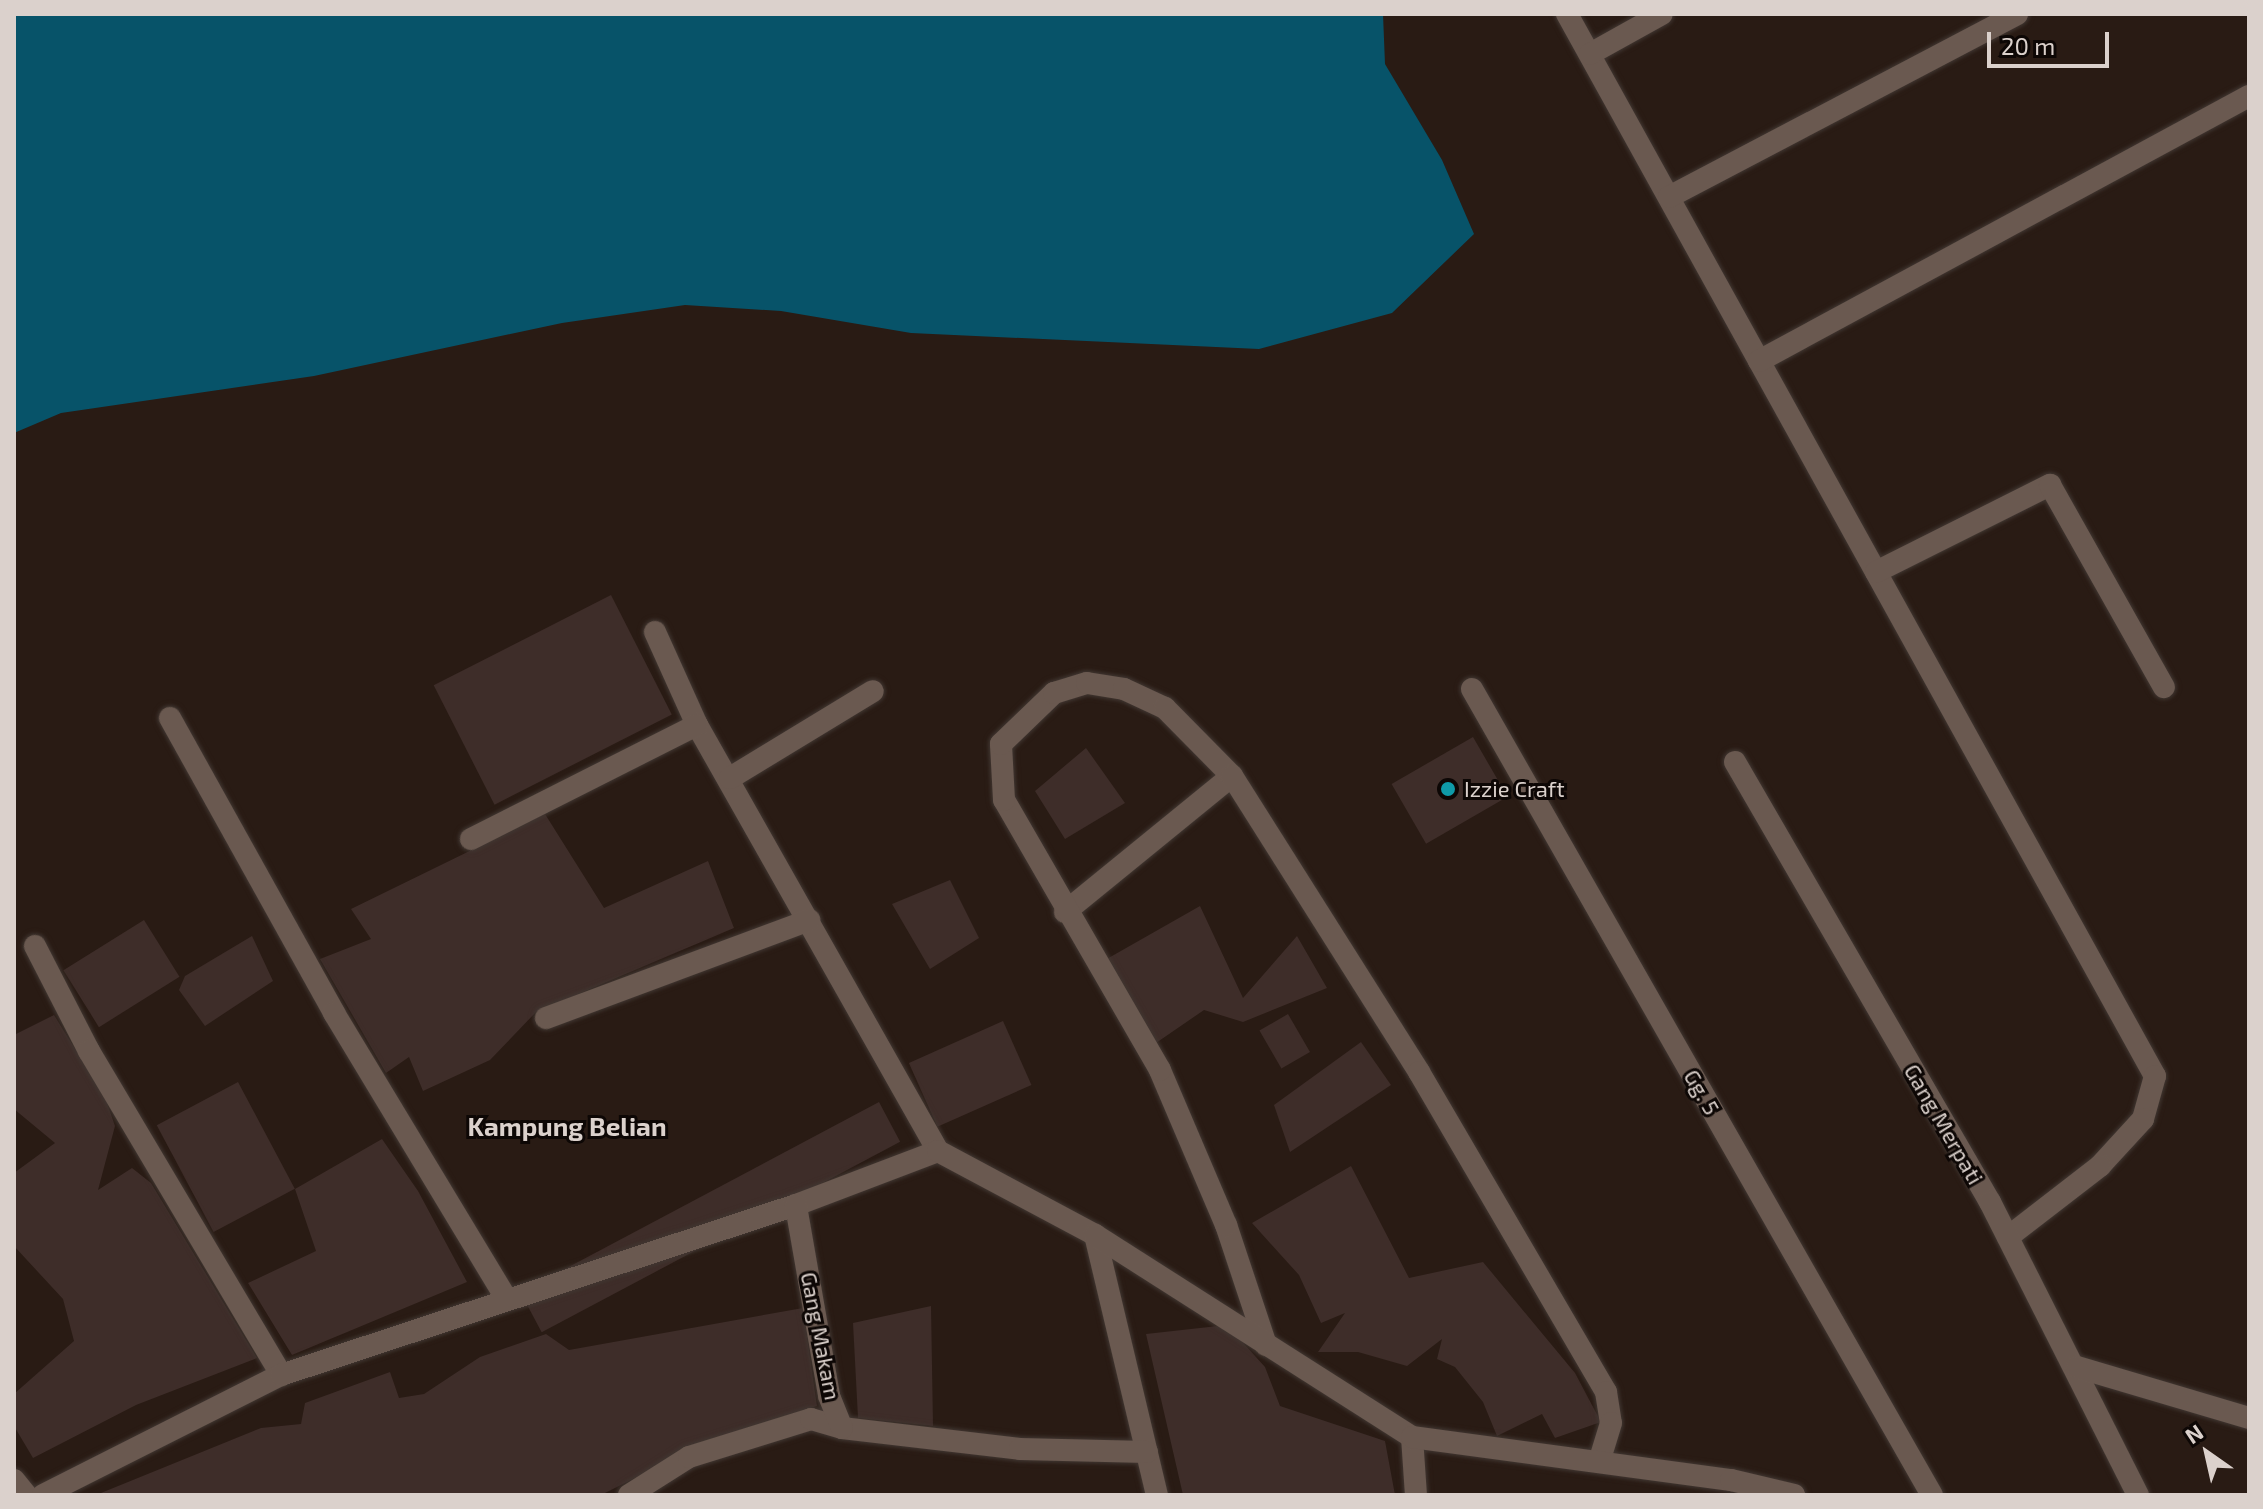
<!DOCTYPE html>
<html>
<head>
<meta charset="utf-8">
<style>
  body { margin:0 }
  #map { position:relative; width:2263px; height:1509px; overflow:hidden; background:#291b14; font-family:"Exo 2",sans-serif }
  div>[style] { position:absolute }
  .water>* { inset:0; background:#075369 }
  .building>* { inset:0; background:#3e2d29; transform-origin:0 0 }
  .roads { filter:drop-shadow(0 0 2px #413732) drop-shadow(0 0 2px #413732) }
  .minor>* { height:22px; margin:-11px; padding:0 11px; transform-origin:11px; border-radius:11px; background:#6a5950 }
  .dots>* { width:22px; height:22px; translate:-50% -50%; box-sizing:border-box; border:4px solid #0d0705; border-radius:50% }
  span { translate:-50% -50%; white-space:nowrap; text-align:center; line-height:1.15; -webkit-text-stroke:6px #0d0705; paint-order:stroke }
  .poi-label { font-size:22px; color:#dbd1cc }
  .left { translate:0 -50%; text-align:left }
  .street-label { font-size:22px; color:#dbd1cc }
  .quarter-label { font-size:26px; color:#dbd1cc; font-weight:700 }
  .frame { position:absolute; inset:0; border:16px solid #dbd1cc; pointer-events:none }
  .north { position:absolute; left:2167px; top:1413px; width:80px; height:80px; -webkit-text-stroke:6px #0d0705; paint-order:stroke; rotate:326deg; font-size:22px; font-weight:700; line-height:32px; text-align:center; color:#dbd1cc }
  .north::after { content:''; display:block; margin:auto; width:28px; height:36px; background:#dbd1cc; clip-path:polygon(50% 0,100% 100%,50% 72%,0 100%) }
  .scale { position:absolute; left:1987px; top:32px; width:122px; height:36px; box-sizing:border-box; border:4px solid #dbd1cc; border-top:0; padding-left:10px; font-size:24px; line-height:28px; white-space:nowrap; color:#dbd1cc; -webkit-text-stroke:6px #0d0705; paint-order:stroke }
</style>
</head>
<body>
<div id="map">
  <div class="water">
    <div style="clip-path:polygon(14px 14px,1383px 14px,1385px 64px,1442px 160px,1474px 234px,1392px 313px,1259px 349px,911px 333px,781px 311px,685px 305px,562px 323px,314px 376px,61px 413px,14px 433px)"></div>
  </div>
  <div class="building">
    <div style="left:611px;top:595px;width:134px;height:199px;rotate:63deg"></div>
    <div style="left:1473px;top:737px;width:69px;height:94px;rotate:60deg"></div>
    <div style="clip-path:polygon(1086px 748px,1125px 803px,1065px 839px,1035px 791px)"></div>
    <div style="clip-path:polygon(545px 814px,604px 908px,708px 861px,734px 928px,536px 1012px,490px 1060px,423px 1091px,409px 1057px,386px 1073px,320px 959px,371px 939px,351px 909px)"></div>
    <div style="clip-path:polygon(950px 880px,979px 938px,930px 969px,892px 904px)"></div>
    <div style="clip-path:polygon(1200px 906px,1243px 998px,1297px 936px,1327px 988px,1243px 1022px,1204px 1010px,1156px 1043px,1105px 960px)"></div>
    <div style="left:144px;top:920px;width:67px;height:95px;rotate:58deg"></div>
    <div style="clip-path:polygon(252px 936px,273px 981px,205px 1026px,179px 990px,185px 976px)"></div>
    <div style="left:1288px;top:1014px;width:44px;height:33px;rotate:60deg"></div>
    <div style="clip-path:polygon(54px 1015px,105px 1097px,115px 1126px,98px 1190px,132px 1168px,151px 1183px,257px 1358px,136px 1405px,33px 1458px,14px 1426px,14px 1394px,74px 1341px,63px 1299px,14px 1246px,14px 1173px,55px 1143px,14px 1109px,14px 1035px)"></div>
    <div style="left:1003px;top:1021px;width:70px;height:103px;rotate:66deg"></div>
    <div style="clip-path:polygon(1361px 1042px,1391px 1085px,1290px 1152px,1274px 1105px)"></div>
    <div style="left:238px;top:1082px;width:121px;height:92px;rotate:62deg"></div>
    <div style="left:879px;top:1102px;width:45px;height:406px;rotate:62deg"></div>
    <div style="clip-path:polygon(382px 1139px,418px 1191px,467px 1282px,292px 1355px,248px 1283px,316px 1251px,295px 1189px)"></div>
    <div style="clip-path:polygon(1351px 1166px,1409px 1278px,1483px 1262px,1575px 1373px,1601px 1422px,1555px 1438px,1542px 1414px,1497px 1436px,1483px 1402px,1455px 1367px,1437px 1359px,1442px 1339px,1407px 1366px,1358px 1352px,1318px 1352px,1345px 1313px,1321px 1323px,1299px 1275px,1252px 1223px)"></div>
    <div style="clip-path:polygon(931px 1306px,933px 1426px,858px 1418px,853px 1323px)"></div>
    <div style="clip-path:polygon(803px 1308px,817px 1406px,715px 1438px,601px 1495px,96px 1495px,261px 1428px,301px 1424px,305px 1403px,390px 1372px,399px 1398px,424px 1394px,480px 1357px,546px 1334px,569px 1350px)"></div>
    <div style="clip-path:polygon(1227px 1325px,1265px 1367px,1280px 1406px,1385px 1441px,1395px 1495px,1183px 1495px,1146px 1334px)"></div>
  </div>
  <div class="roads">
    <div class="minor">
      <div style="left:1567px;top:14px;width:1214px;rotate:61.03deg"></div>
      <div style="left:2155px;top:1076px;width:45px;rotate:105.6deg"></div>
      <div style="left:2143px;top:1119px;width:64px;rotate:132.5deg"></div>
      <div style="left:2100px;top:1166px;width:116px;rotate:142.3deg"></div>
      <div style="left:1590px;top:54px;width:82px;rotate:-29.1deg"></div>
      <div style="left:1669px;top:197px;width:393px;rotate:-27.7deg"></div>
      <div style="left:1759px;top:361px;width:557px;rotate:-28.41deg"></div>
      <div style="left:1876px;top:572px;width:195px;rotate:-26.6deg"></div>
      <div style="left:2050px;top:485px;width:232px;rotate:60.6deg"></div>
      <div style="left:655px;top:632px;width:102px;rotate:65.7deg"></div>
      <div style="left:697px;top:725px;width:489px;rotate:60.5deg"></div>
      <div style="left:1472px;top:689px;width:928px;rotate:60.29deg"></div>
      <div style="left:170px;top:718px;width:338px;rotate:60.9deg"></div>
      <div style="left:334px;top:1013px;width:333px;rotate:58.9deg"></div>
      <div style="left:1735px;top:762px;width:509px;rotate:59.91deg"></div>
      <div style="left:1990px;top:1202px;width:328px;rotate:63.2deg"></div>
      <div style="left:730px;top:778px;width:167px;rotate:-31.3deg"></div>
      <div style="left:471px;top:839px;width:253px;rotate:-26.8deg"></div>
      <div style="left:1065px;top:912px;width:215px;rotate:-39.2deg"></div>
      <div style="left:35px;top:946px;width:118px;rotate:62.8deg"></div>
      <div style="left:89px;top:1051px;width:377px;rotate:59.3deg"></div>
      <div style="left:546px;top:1018px;width:281px;rotate:-20.4deg"></div>
      <div style="left:1095px;top:1235px;width:267px;rotate:76.6deg"></div>
      <div style="left:1266px;top:1345px;width:126px;rotate:-108.4deg"></div>
      <div style="left:1226px;top:1225px;width:168px;rotate:-113.1deg"></div>
      <div style="left:1160px;top:1070px;width:312px;rotate:-120deg"></div>
      <div style="left:1004px;top:800px;width:56px;rotate:-93.1deg"></div>
      <div style="left:1001px;top:744px;width:74px;rotate:-43.9deg"></div>
      <div style="left:1054px;top:693px;width:34px;rotate:-17deg"></div>
      <div style="left:1087px;top:683px;width:37px;rotate:9deg"></div>
      <div style="left:1124px;top:689px;width:45px;rotate:24.9deg"></div>
      <div style="left:1165px;top:708px;width:95px;rotate:45.4deg"></div>
      <div style="left:1232px;top:776px;width:350px;rotate:57.7deg"></div>
      <div style="left:1419px;top:1072px;width:371px;rotate:59.7deg"></div>
      <div style="left:1606px;top:1392px;width:31px;rotate:81deg"></div>
      <div style="left:1611px;top:1423px;width:39px;rotate:107deg"></div>
      <div style="left:2077px;top:1367px;width:179px;rotate:16.5deg"></div>
      <div style="left:842px;top:1428px;width:179px;rotate:6.7deg"></div>
      <div style="left:1020px;top:1449px;width:127px;rotate:1.4deg"></div>
      <div style="left:1412px;top:1437px;width:58px;rotate:86.1deg"></div>
      <div style="left:14px;top:1480px;width:19px;rotate:51deg"></div>
      <div style="left:43px;top:1495px;width:267px;rotate:-26.8deg"></div>
      <div style="left:281px;top:1375px;width:542px;rotate:-18.27deg"></div>
      <div style="left:796px;top:1205px;width:152px;rotate:-20.8deg"></div>
      <div style="left:938px;top:1151px;width:178px;rotate:28.1deg"></div>
      <div style="left:1095px;top:1235px;width:376px;rotate:32.5deg"></div>
      <div style="left:1412px;top:1437px;width:322px;rotate:7.7deg"></div>
      <div style="left:1731px;top:1480px;width:65px;rotate:13.4deg"></div>
      <div style="left:629px;top:1495px;width:71px;rotate:-32.3deg"></div>
      <div style="left:689px;top:1457px;width:128px;rotate:-17.3deg"></div>
      <div style="left:811px;top:1419px;width:32px;rotate:16deg"></div>
      <div style="left:842px;top:1428px;width:35px;rotate:-112deg"></div>
      <div style="left:829px;top:1395px;width:193px;rotate:-99.9deg"></div>
    </div>
  </div>
  <div class="dots">
    <div style="left:1448px;top:789px;background:#0f9aa8"></div>
  </div>
  <div class="poi-label">
    <span class="left" style="left:1464px;top:789px">Izzie Craft</span>
  </div>
  <div class="street-label">
    <span style="left:1702px;top:1092px;rotate:60deg">Gg. 5</span>
    <span style="left:1944px;top:1124px;rotate:60deg">Gang Merpati</span>
    <span style="left:821px;top:1336px;rotate:79deg">Gang Makam</span>
  </div>
  <div class="quarter-label">
    <span style="left:567px;top:1126px">Kampung Belian</span>
  </div>
  <div class="frame"></div>
  <div class="north">N</div>
  <div class="scale">20 m</div>
</div>
</body>
</html>
